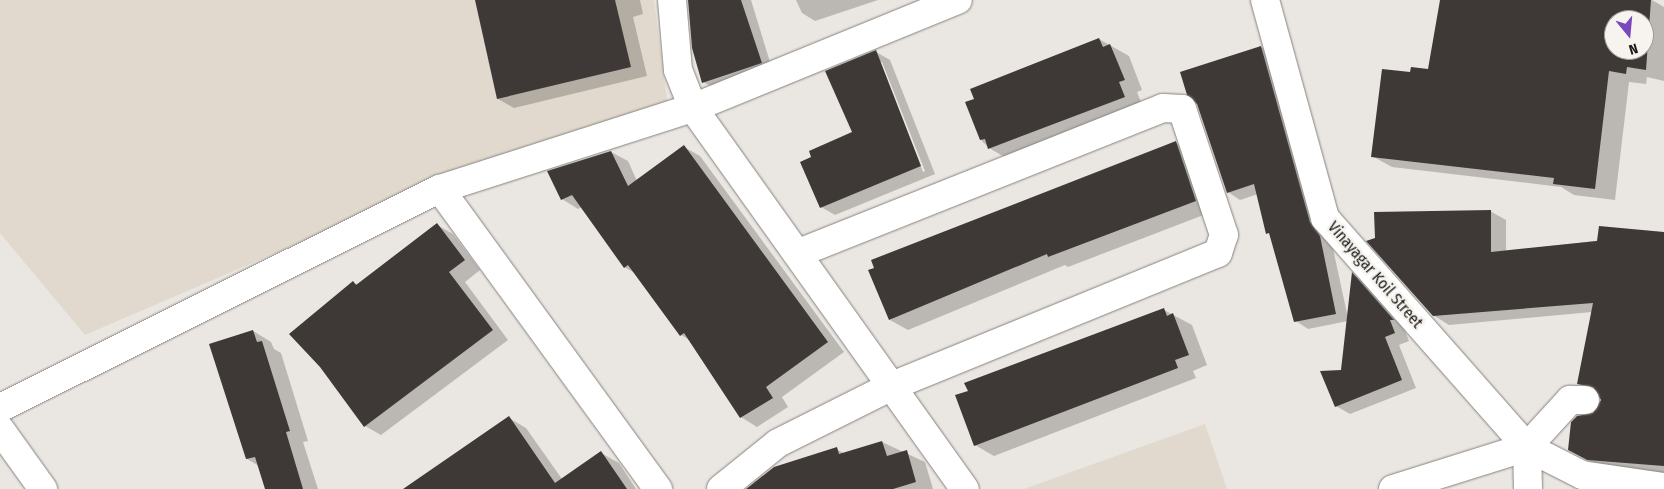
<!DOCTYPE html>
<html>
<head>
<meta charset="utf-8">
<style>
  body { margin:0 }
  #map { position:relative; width:1664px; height:489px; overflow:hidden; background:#eae6e2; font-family:"Fira Sans Condensed",sans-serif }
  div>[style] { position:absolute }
  .built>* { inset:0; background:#e1d9ce }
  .shadow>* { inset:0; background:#0003 }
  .building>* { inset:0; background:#3e3937 }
  .roads { filter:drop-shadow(0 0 1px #86837e) drop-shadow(0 0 1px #86837e) }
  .minor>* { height:28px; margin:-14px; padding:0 14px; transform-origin:14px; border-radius:14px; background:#fff }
  .major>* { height:28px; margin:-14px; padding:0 14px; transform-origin:14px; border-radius:14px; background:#fff }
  span { translate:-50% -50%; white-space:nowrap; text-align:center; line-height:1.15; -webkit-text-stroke:5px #f7f4ef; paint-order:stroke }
  .street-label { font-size:16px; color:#191816 }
  .north { position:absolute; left:1604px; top:10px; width:50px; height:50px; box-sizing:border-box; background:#f7f4ef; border:1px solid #9e9c98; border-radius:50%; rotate:163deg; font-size:14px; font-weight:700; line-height:20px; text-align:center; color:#191816 }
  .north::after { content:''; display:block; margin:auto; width:18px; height:22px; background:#7947be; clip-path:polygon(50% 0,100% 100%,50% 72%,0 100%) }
</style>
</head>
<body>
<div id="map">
  <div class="built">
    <div style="clip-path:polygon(0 0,654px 0,668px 107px,471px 169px,85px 335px,0 233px)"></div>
    <div style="clip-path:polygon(1205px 424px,1227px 489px,1024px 489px)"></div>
  </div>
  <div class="shadow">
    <div style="clip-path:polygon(476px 0,640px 0,643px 14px,633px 17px,647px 76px,514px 108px,498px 99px)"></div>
    <div style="clip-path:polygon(689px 0,751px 0,773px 72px,718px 90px,703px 82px)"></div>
    <div style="clip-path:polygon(796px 0,878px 0,815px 21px,802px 13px)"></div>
    <div style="clip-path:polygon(evenodd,1441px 0,1652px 0,1664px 7px,1664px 81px,1647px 77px,1646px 84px,1629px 82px,1615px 200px,1574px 195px,1561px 187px,1392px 167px,1372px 156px,1411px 73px,1429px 70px,1441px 0,1614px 20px,1644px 20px,1644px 50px,1614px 50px,1614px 20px)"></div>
    <div style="clip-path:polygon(1099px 39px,1129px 56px,1142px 90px,1137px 92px,1143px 107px,1008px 159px,989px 148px,981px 140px)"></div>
    <div style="clip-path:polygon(1261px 47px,1274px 55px,1332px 244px,1348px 318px,1353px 275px,1367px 282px,1404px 328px,1409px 341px,1399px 345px,1416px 388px,1350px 414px,1336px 406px,1348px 321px,1308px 329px,1296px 321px,1258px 194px,1240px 200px,1228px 192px)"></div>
    <div style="clip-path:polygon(evenodd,876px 52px,890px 60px,935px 174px,835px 215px,821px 207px,853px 132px,876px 52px,879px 62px,882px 62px,925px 171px,923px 172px,879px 62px)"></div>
    <div style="clip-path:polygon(1176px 143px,1195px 153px,1214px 211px,1068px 267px,1065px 265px,908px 330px,890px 320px)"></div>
    <div style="clip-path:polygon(684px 147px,700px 156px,844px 352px,782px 397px,788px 407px,757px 427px,741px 417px,691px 341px,681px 335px,635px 273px,624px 267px,582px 207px,578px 209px,562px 199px,611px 152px,628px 161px,637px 181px)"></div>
    <div style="clip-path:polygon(1490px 211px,1506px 220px,1506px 251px,1664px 233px,1664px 475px,1603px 468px,1585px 459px,1594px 414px,1602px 401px,1598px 393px,1579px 384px,1592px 312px,1449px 325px,1433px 315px)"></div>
    <div style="clip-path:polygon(437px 225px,453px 234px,480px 270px,465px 282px,508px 340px,381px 435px,365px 426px,353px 282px,358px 285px)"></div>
    <div style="clip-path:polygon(1164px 310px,1192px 325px,1207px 365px,1193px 371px,1196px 378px,994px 456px,975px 445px)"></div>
    <div style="clip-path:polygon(253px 331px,271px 342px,274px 349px,281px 353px,308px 441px,303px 442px,318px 489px,267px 489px,259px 466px,247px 459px)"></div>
    <div style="clip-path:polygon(509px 418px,526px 428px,562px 479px,601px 453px,619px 463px,636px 489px,430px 489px)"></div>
    <div style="clip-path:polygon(882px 442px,925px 462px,933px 489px,748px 489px,836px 449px,845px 454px)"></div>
  </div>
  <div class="building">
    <div style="clip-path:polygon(475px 0,615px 0,631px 67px,497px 99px)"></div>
    <div style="clip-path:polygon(688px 0,741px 0,762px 63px,702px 83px,692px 48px)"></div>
    <div style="clip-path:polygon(evenodd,1440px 0,1651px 0,1646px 70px,1627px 67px,1626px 74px,1609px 71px,1595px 189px,1553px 184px,1554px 178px,1371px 157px,1382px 69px,1410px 72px,1411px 67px,1428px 69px,1440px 0,1614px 20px,1644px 20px,1644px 50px,1614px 50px,1614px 20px)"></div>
    <div style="clip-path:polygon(1099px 38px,1103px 47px,1110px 44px,1125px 80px,1119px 82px,1125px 97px,988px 149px,985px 139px,980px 140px,965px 102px,974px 99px,970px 89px)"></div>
    <div style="clip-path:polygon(1261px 46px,1310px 222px,1320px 236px,1336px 314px,1294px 322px,1269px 233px,1266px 234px,1254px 184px,1227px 193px,1197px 104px,1187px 95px,1180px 72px)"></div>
    <div style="clip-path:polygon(876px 50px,921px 166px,820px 208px,800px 162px,811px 157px,809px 151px,852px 132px,825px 71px)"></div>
    <div style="clip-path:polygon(1176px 141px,1196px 201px,1048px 257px,1047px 254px,889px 320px,868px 270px,874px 268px,871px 260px)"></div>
    <div style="clip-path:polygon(684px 145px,828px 342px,766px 387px,773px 398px,740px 418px,684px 333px,680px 336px,628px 265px,624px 268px,572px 195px,561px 200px,547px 171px,611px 151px,628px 186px)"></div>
    <div style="clip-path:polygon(1491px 210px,1491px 252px,1597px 241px,1599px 226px,1664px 232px,1664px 466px,1587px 460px,1568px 450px,1571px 422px,1577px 416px,1593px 413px,1601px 400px,1593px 387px,1577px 384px,1593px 303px,1433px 316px,1366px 241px,1375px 238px,1374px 212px)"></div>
    <div style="clip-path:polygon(437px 223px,465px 260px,449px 272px,493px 330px,364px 427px,320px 367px,289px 334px,353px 281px,356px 285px)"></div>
    <div style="clip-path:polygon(1352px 272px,1394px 320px,1390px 320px,1395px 333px,1385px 337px,1402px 380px,1335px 407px,1320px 371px,1341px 370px)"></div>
    <div style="clip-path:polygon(1164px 308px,1167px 316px,1173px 313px,1189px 355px,1175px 360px,1178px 368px,974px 446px,955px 395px,968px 391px,964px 383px)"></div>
    <div style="clip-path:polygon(253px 330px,257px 342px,262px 341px,290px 431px,286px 432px,303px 489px,265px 489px,255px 457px,246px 459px,209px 344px)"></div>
    <div style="clip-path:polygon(509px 416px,555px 483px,601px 451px,627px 489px,403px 489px)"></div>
    <div style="clip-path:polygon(882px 441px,887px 456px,907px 450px,916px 482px,893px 489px,746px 489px,774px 467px,837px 447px,839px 454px)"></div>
  </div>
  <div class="roads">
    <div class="minor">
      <div style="left:672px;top:0;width:70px;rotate:85.1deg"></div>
      <div style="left:678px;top:70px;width:41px;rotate:68.5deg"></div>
      <div style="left:693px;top:108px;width:468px;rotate:54.5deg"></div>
      <div style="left:1265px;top:0;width:226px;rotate:74.6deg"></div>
      <div style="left:1325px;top:218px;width:305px;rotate:48.6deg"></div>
      <div style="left:1527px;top:447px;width:42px;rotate:88.6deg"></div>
      <div style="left:440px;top:189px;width:371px;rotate:54deg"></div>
      <div style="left:0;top:408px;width:491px;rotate:-26.5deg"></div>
      <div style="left:440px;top:189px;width:266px;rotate:-17.8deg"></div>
      <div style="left:693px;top:108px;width:286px;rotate:-22.2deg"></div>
      <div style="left:1527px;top:447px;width:62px;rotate:27deg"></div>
      <div style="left:1582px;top:475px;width:83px;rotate:8.3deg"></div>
      <div style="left:721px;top:489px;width:73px;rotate:-38.9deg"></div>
      <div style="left:778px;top:443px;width:127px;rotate:-26.6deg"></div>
      <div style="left:892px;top:386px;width:352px;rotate:-22.2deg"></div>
      <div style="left:1218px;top:253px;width:19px;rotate:-72deg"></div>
      <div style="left:1224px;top:235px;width:133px;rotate:-108.4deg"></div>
      <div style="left:1182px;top:109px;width:19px;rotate:-177deg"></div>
      <div style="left:1163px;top:108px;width:394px;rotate:158.3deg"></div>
      <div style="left:1393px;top:489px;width:140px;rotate:-17.4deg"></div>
      <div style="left:1527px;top:447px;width:64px;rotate:-47.5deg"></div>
      <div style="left:1570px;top:400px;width:15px"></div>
    </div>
    <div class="major">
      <div style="left:0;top:429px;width:74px;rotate:54.4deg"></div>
    </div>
  </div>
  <div class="street-label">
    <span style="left:1375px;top:275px;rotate:49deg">Vinayagar Koil Street</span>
  </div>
  <div class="north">N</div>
</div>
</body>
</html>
